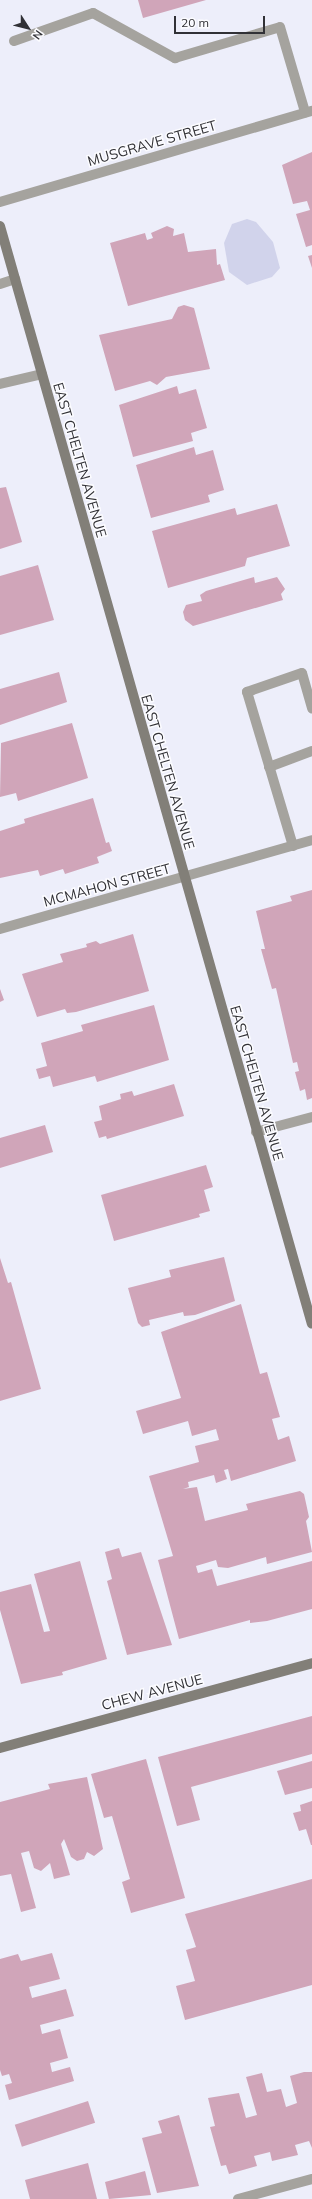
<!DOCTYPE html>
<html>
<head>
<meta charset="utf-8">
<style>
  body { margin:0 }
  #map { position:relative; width:312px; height:2199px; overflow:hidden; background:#edeefa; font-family:Mulish,sans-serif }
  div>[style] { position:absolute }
  .green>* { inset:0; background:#d1d3eb }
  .building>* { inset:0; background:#d0a5b9; transform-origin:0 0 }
  .lane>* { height:10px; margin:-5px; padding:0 5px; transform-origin:5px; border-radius:5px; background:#a5a39e }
  .street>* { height:10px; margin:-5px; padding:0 5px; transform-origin:5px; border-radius:5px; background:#a5a39e }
  .secondary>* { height:10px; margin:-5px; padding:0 5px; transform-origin:5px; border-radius:5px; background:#827f78 }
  span { translate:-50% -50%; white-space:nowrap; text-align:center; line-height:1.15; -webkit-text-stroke:3px #fcfcff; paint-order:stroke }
  .street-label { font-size:14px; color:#313136 }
  .north { position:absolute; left:8px; top:8px; width:40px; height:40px; -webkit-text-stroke:3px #fcfcff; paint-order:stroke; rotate:126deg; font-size:11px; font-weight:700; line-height:16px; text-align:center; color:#313136 }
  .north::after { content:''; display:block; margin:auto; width:14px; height:18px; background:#313136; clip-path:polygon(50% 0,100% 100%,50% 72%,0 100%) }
  .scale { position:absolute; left:174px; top:16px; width:91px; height:18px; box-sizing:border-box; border:2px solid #313136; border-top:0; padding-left:5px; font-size:12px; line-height:14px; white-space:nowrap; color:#313136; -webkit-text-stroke:3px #fcfcff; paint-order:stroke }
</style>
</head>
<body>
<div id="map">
  <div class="green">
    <div style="clip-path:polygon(247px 219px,256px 222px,273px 242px,280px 268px,272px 277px,247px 285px,229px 272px,224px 243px,232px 224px)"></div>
  </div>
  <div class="building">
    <div style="clip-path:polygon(138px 0,206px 0,143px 18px)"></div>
    <div style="clip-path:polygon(312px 152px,312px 245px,306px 247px,296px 214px,310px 210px,307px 201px,293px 204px,282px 165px)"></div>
    <div style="clip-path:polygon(167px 226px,174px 229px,173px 236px,184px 233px,188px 252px,216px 249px,217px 265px,220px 264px,225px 280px,128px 306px,110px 243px,145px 233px,147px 240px,153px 238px,151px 233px)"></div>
    <div style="clip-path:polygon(312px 255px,312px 268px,308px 256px)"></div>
    <div style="clip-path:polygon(184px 305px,194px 308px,210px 369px,166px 377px,157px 385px,150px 381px,115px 391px,99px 335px,172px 319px,178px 307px)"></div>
    <div style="clip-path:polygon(177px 386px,179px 394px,196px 389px,207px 428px,191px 433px,193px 441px,133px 457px,119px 405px)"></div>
    <div style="clip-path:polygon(194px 447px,196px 455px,213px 450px,224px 490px,208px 495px,210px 502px,151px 518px,136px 465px)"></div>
    <div style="clip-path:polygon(6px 487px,22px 542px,0 549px,0 488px)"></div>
    <div style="clip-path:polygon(277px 504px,290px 546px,247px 558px,245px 566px,168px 588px,152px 531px,235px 508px,237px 515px)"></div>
    <div style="clip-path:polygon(38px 565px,54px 620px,0 635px,0 576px)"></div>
    <div style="clip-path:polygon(254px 577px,255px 583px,277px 577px,285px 589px,281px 594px,283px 600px,193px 626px,185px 620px,183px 612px,186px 605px,202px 601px,200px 595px,206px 591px)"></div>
    <div style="clip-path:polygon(59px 672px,67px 702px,0 725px,0 689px)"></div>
    <div style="clip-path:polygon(72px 723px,88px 778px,18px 801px,16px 793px,0 797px,1px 743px)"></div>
    <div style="clip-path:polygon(93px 798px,106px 843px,109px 842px,112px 851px,97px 857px,99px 863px,65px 874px,63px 869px,40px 876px,38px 870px,0 878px,0 831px,25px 823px,24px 819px)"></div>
    <div style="clip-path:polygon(312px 890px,312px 1098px,307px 1100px,305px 1089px,300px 1091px,295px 1072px,299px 1071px,297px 1062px,293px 1063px,276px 988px,272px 989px,261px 949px,265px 949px,256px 911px,292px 901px,290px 896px)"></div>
    <div style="clip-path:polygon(133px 934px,149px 991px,76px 1012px,67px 1013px,65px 1009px,37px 1017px,22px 974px,63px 962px,60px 954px,87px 947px,86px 944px,96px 941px,100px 944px)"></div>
    <div style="clip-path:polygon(0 989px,4px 1000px,0 1002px)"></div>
    <div style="clip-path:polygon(154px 1005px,169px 1060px,97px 1082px,95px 1076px,53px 1087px,50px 1076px,39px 1079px,36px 1069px,47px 1066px,41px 1043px,83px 1031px,81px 1025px)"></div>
    <div style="clip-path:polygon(174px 1084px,184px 1116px,107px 1139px,106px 1136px,99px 1138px,94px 1122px,102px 1120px,99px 1106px,121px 1099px,120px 1094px,132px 1091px,134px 1096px)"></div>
    <div style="clip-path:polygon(45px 1125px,53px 1152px,0 1168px,0 1138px)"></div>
    <div style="clip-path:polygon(206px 1165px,213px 1187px,204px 1190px,210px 1211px,199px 1214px,200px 1217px,114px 1241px,101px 1195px)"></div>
    <div style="clip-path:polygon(224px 1257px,235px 1301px,195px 1315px,184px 1316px,183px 1312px,149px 1320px,150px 1325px,142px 1327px,138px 1323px,128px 1288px,171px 1277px,169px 1270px)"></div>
    <div style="clip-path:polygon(0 1258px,8px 1283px,11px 1282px,41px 1389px,0 1401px)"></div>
    <div style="clip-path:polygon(241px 1304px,260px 1374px,267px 1372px,280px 1417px,272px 1419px,278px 1440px,289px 1436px,296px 1461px,231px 1481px,228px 1469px,224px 1470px,227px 1479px,216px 1483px,214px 1475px,188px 1482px,189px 1487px,183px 1489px,197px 1487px,205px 1521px,248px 1510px,246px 1504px,300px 1491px,304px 1494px,309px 1517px,306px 1521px,312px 1552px,267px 1564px,266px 1557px,228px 1568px,218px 1567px,216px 1560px,196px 1566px,198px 1573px,212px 1569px,217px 1586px,312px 1561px,312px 1609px,267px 1621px,250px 1623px,250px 1620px,179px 1639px,158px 1560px,173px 1556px,149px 1476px,199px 1462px,195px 1446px,219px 1440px,216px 1429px,192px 1436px,188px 1421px,143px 1434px,136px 1411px,181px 1398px,161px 1332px)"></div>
    <div style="clip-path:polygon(119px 1548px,122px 1557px,141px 1552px,172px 1645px,127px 1655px,107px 1581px,112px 1579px,105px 1552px)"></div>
    <div style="clip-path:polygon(80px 1561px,107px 1659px,62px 1672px,63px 1675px,21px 1684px,0 1610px,0 1592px,31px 1584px,44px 1632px,50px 1631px,34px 1574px)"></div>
    <div style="clip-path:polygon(312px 1716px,312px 1754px,191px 1787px,200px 1820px,177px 1826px,158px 1757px)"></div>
    <div style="clip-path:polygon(146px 1759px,185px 1898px,131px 1913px,122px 1882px,130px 1879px,112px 1816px,104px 1818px,91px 1774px)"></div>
    <div style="clip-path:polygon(312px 1761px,312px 1788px,285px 1795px,277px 1771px)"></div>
    <div style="clip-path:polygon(87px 1777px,103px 1849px,94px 1856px,87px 1852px,84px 1859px,77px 1861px,71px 1857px,64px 1839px,61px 1844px,70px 1875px,54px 1879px,50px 1863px,41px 1871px,34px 1868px,29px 1851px,21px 1853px,36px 1908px,21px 1912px,11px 1874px,0 1876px,0 1802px,50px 1789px,48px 1784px)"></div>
    <div style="clip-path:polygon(312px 1801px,312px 1845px,311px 1845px,306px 1829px,299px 1831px,293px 1813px,301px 1811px,300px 1805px)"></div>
    <div style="clip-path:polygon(312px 1879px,312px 1985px,185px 2020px,176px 1986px,195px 1981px,186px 1950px,196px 1947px,185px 1914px)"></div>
    <div style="clip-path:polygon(52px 1953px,60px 1979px,29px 1987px,32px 1998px,66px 1989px,74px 2016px,40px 2025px,42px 2034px,60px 2029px,68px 2058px,50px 2063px,52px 2072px,70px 2067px,74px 2081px,9px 2100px,5px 2085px,12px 2083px,9px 2074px,2px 2076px,0 2070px,0 1959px,18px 1954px,21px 1961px)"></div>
    <div style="clip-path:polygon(304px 2072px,312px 2072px,312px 2148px,309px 2141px,295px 2145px,298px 2155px,272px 2161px,270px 2152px,254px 2156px,257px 2166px,229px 2174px,226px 2165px,221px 2166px,210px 2127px,215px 2126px,208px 2098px,239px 2093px,246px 2118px,257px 2115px,246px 2077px,262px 2073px,267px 2092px,281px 2089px,286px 2107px,297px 2103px,290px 2076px)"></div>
    <div style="left:88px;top:2101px;width:23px;height:77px;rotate:72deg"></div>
    <div style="clip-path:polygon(179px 2115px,199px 2186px,157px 2193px,142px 2138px,162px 2133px,158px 2121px)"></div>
    <div style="clip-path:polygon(88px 2163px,97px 2199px,30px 2199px,25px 2180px)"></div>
    <div style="clip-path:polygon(145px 2171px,151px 2195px,109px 2199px,105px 2182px)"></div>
  </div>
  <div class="lane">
    <div style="left:14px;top:41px;width:84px;rotate:-19.5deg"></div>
    <div style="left:93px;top:13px;width:94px;rotate:28.8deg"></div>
    <div style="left:175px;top:58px;width:109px;rotate:-16.4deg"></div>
    <div style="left:280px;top:27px;width:89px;rotate:73.6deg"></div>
    <div style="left:0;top:284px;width:16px;rotate:-18deg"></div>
    <div style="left:0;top:384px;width:43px;rotate:-13.4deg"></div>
    <div style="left:269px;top:767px;width:46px;rotate:-20.4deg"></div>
    <div style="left:293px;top:846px;width:161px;rotate:-106.6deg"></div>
    <div style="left:247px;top:692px;width:58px;rotate:-19.1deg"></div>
    <div style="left:302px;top:673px;width:37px;rotate:74deg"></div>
    <div style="left:256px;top:1132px;width:58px;rotate:-15deg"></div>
  </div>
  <div class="street">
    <div style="left:0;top:202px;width:325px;rotate:-16.3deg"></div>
    <div style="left:0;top:929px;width:324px;rotate:-15.9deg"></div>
    <div style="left:238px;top:2199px;width:77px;rotate:-15.1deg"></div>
  </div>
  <div class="secondary">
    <div style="left:0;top:226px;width:1141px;rotate:74.14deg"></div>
    <div style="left:0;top:1748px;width:323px;rotate:-15.2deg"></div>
  </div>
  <div class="street-label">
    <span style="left:152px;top:143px;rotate:-16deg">MUSGRAVE STREET</span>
    <span style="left:80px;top:460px;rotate:74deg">EAST CHELTEN AVENUE</span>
    <span style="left:168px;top:772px;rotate:74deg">EAST CHELTEN AVENUE</span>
    <span style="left:107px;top:885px;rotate:-15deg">MCMAHON STREET</span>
    <span style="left:257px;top:1083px;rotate:74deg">EAST CHELTEN AVENUE</span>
    <span style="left:152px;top:1692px;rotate:-15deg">CHEW AVENUE</span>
  </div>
  <div class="north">N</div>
  <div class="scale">20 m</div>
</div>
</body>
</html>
